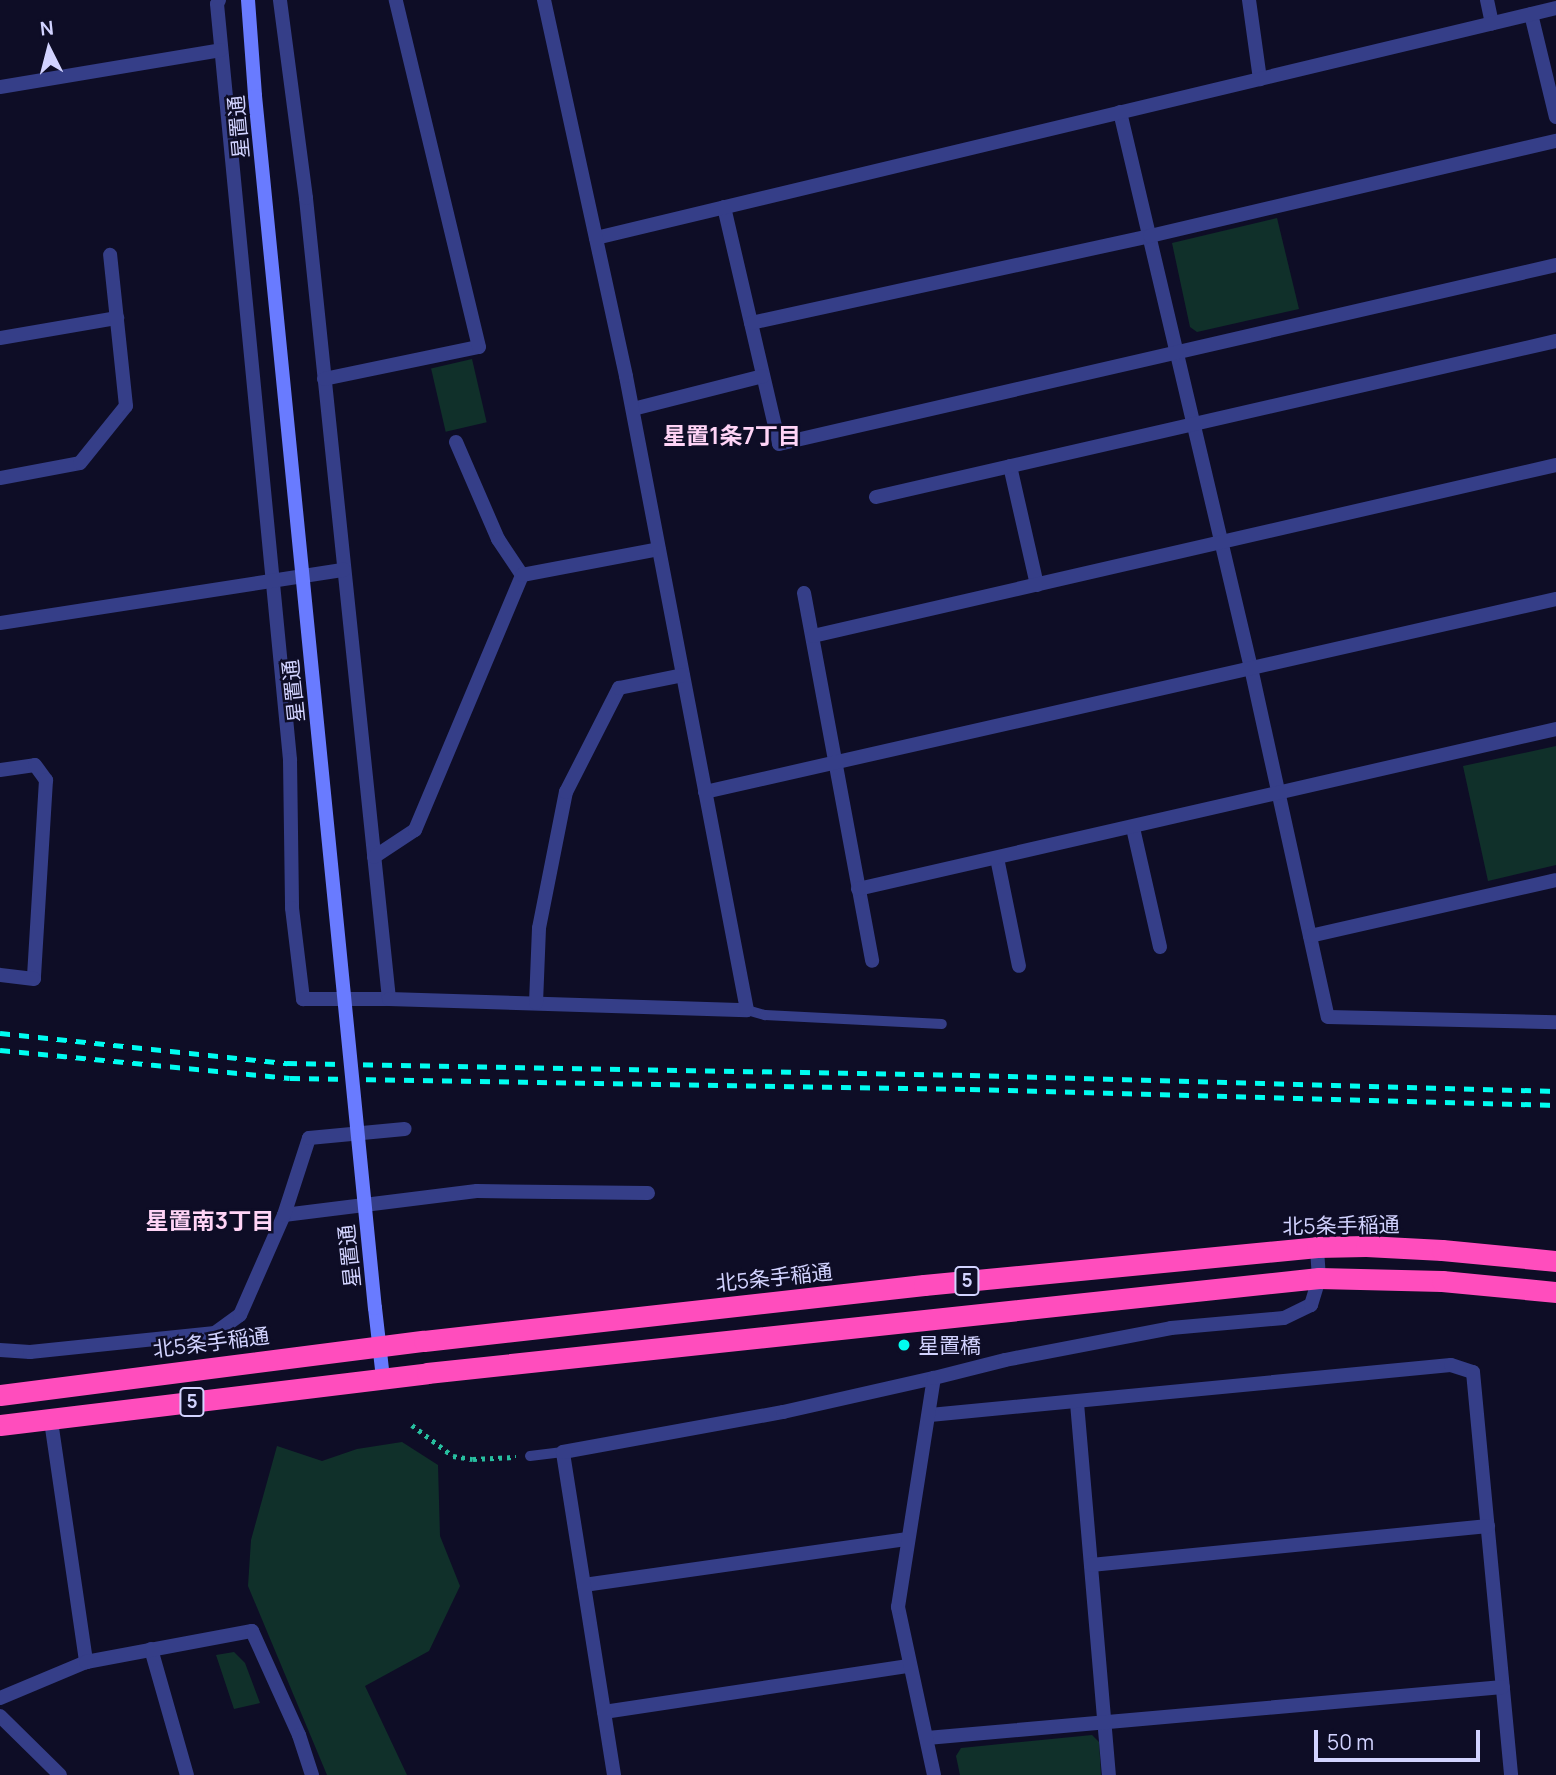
<!DOCTYPE html>
<html>
<head>
<meta charset="utf-8">
<style>
  body { margin:0 }
  #map { position:relative; width:1556px; height:1775px; overflow:hidden; background:#0e0d26; font-family:Manrope,"Noto Sans JP",sans-serif }
  div>[style] { position:absolute }
  .green>* { inset:0; background:#10302a; transform-origin:0 0 }
  .path>* { height:4.5px; margin-top:-2.25px; transform-origin:0; background:repeating-linear-gradient(90deg,#27be9f 0 3.5px,transparent 0 8.5px) }
  .lane>* { height:10px; margin:-5px; padding:0 5px; transform-origin:5px; border-radius:5px; background:#353e88 }
  .street>* { height:14px; margin:-7px; padding:0 7px; transform-origin:7px; border-radius:7px; background:#353e88 }
  .secondary>* { height:14px; margin:-7px; padding:0 7px; transform-origin:7px; border-radius:7px; background:#697bff }
  .highway>* { height:21px; margin:-10.5px; padding:0 10.5px; transform-origin:10.5px; border-radius:10.5px; background:#ff4dbd }
  .rail>* { height:5px; margin-top:-2.5px; transform-origin:0; background:repeating-linear-gradient(90deg,#00fdf1 0 10px,transparent 0 19px) }
  .secondary-bridge>* { height:14px; margin:-7px; padding:0 7px; transform-origin:7px; border-radius:7px; background:#697bff }
  .dots>* { width:19px; height:19px; translate:-50% -50%; box-sizing:border-box; border:4px solid #0e0d26; border-radius:50% }
  span { translate:-50% -50%; white-space:nowrap; text-align:center; line-height:1.15; -webkit-text-stroke:5px #0e0d26; paint-order:stroke }
  .shield-label span { padding:2px 5px; background:#0e0d26; border:2px solid; border-radius:5px; -webkit-text-stroke-width:0 }
  .shield-label { font-size:19px; color:#d2d3ff; font-weight:700 }
  .street-label { font-size:21px; color:#d2d3ff }
  .poi-label { font-size:21px; color:#d2d3ff }
  .left { translate:0 -50%; text-align:left }
  .neighbourhood-label { font-size:23px; color:#ffd4f6; font-weight:700 }
  .north { position:absolute; left:14px; top:14px; width:70px; height:70px; -webkit-text-stroke:5px #0e0d26; paint-order:stroke; rotate:354deg; font-size:19px; font-weight:700; line-height:28px; text-align:center; color:#d2d3ff }
  .north::after { content:''; display:block; margin:auto; width:24px; height:32px; background:#d2d3ff; clip-path:polygon(50% 0,100% 100%,50% 72%,0 100%) }
  .scale { position:absolute; left:1314px; top:1730px; width:166px; height:32px; box-sizing:border-box; border:4px solid #d2d3ff; border-top:0; padding-left:9px; font-size:21px; line-height:24px; white-space:nowrap; color:#d2d3ff; -webkit-text-stroke:5px #0e0d26; paint-order:stroke }
</style>
</head>
<body>
<div id="map">
  <div class="green">
    <div style="clip-path:polygon(1277px 218px,1299px 309px,1197px 332px,1190px 327px,1172px 243px)"></div>
    <div style="left:472px;top:359px;width:65px;height:42px;rotate:77deg"></div>
    <div style="clip-path:polygon(1556px 746px,1556px 865px,1488px 881px,1463px 766px)"></div>
    <div style="clip-path:polygon(402px 1442px,438px 1465px,440px 1536px,460px 1586px,429px 1651px,365px 1686px,407px 1775px,327px 1775px,248px 1586px,251px 1540px,277px 1446px,322px 1461px,357px 1449px)"></div>
    <div style="clip-path:polygon(234px 1652px,245px 1663px,260px 1703px,234px 1709px,216px 1655px)"></div>
    <div style="clip-path:polygon(1092px 1735px,1099px 1742px,1101px 1775px,960px 1775px,956px 1756px,961px 1748px)"></div>
  </div>
  <div class="path">
    <div style="left:412px;top:1425px;width:51px;rotate:37.1deg"></div>
    <div style="left:453px;top:1456px;width:20px;rotate:9deg"></div>
    <div style="left:473px;top:1459px;width:43px;rotate:-2.7deg"></div>
  </div>
  <div class="lane">
    <div style="left:747px;top:1010px;width:19px;rotate:16deg"></div>
    <div style="left:765px;top:1015px;width:177px;rotate:2.9deg"></div>
    <div style="left:530px;top:1456px;width:33px;rotate:-7deg"></div>
  </div>
  <div class="street">
    <div style="left:219px;top:0;width:4px;rotate:117deg"></div>
    <div style="left:217px;top:4px;width:760px;rotate:84.48deg"></div>
    <div style="left:290px;top:760px;width:148px;rotate:89.2deg"></div>
    <div style="left:292px;top:908px;width:92px;rotate:83.1deg"></div>
    <div style="left:303px;top:999px;width:86px"></div>
    <div style="left:389px;top:999px;width:805px;rotate:-95.92deg"></div>
    <div style="left:306px;top:198px;width:200px;rotate:-97.5deg"></div>
    <div style="left:1249px;top:0;width:80px;rotate:82.1deg"></div>
    <div style="left:1487px;top:0;width:24px;rotate:78deg"></div>
    <div style="left:1531px;top:14px;width:106px;rotate:76.4deg"></div>
    <div style="left:0;top:87px;width:224px;rotate:-9.5deg"></div>
    <div style="left:1120px;top:112px;width:571px;rotate:76.74deg"></div>
    <div style="left:1251px;top:668px;width:357px;rotate:77.6deg"></div>
    <div style="left:1328px;top:1017px;width:228px;rotate:1.3deg"></div>
    <div style="left:724px;top:207px;width:243px;rotate:76.9deg"></div>
    <div style="left:779px;top:444px;width:797px;rotate:-12.97deg"></div>
    <div style="left:596px;top:238px;width:987px;rotate:-13.47deg"></div>
    <div style="left:751px;top:323px;width:408px;rotate:-12.3deg"></div>
    <div style="left:1150px;top:236px;width:417px;rotate:-13.2deg"></div>
    <div style="left:0;top:338px;width:119px;rotate:-9.7deg"></div>
    <div style="left:324px;top:379px;width:158px;rotate:-11.7deg"></div>
    <div style="left:479px;top:347px;width:357px;rotate:-103.5deg"></div>
    <div style="left:633px;top:409px;width:134px;rotate:-14.2deg"></div>
    <div style="left:456px;top:442px;width:106px;rotate:66.6deg"></div>
    <div style="left:498px;top:539px;width:43px;rotate:56.3deg"></div>
    <div style="left:1010px;top:466px;width:122px;rotate:77.2deg"></div>
    <div style="left:0;top:478px;width:81px;rotate:-10.6deg"></div>
    <div style="left:80px;top:463px;width:73px;rotate:-51.1deg"></div>
    <div style="left:126px;top:406px;width:152px;rotate:-96deg"></div>
    <div style="left:876px;top:497px;width:698px;rotate:-12.92deg"></div>
    <div style="left:804px;top:593px;width:374px;rotate:79.5deg"></div>
    <div style="left:0;top:623px;width:348px;rotate:-8.8deg"></div>
    <div style="left:813px;top:636px;width:762px;rotate:-12.96deg"></div>
    <div style="left:0;top:770px;width:35px;rotate:-8deg"></div>
    <div style="left:35px;top:765px;width:19px;rotate:54deg"></div>
    <div style="left:46px;top:780px;width:199px;rotate:93.5deg"></div>
    <div style="left:34px;top:979px;width:34px;rotate:-173deg"></div>
    <div style="left:705px;top:792px;width:873px;rotate:-12.78deg"></div>
    <div style="left:1133px;top:828px;width:122px;rotate:77.2deg"></div>
    <div style="left:374px;top:857px;width:49px;rotate:-33.4deg"></div>
    <div style="left:415px;top:830px;width:277px;rotate:-67.2deg"></div>
    <div style="left:522px;top:575px;width:139px;rotate:-10.7deg"></div>
    <div style="left:997px;top:858px;width:110px;rotate:78.5deg"></div>
    <div style="left:858px;top:889px;width:716px;rotate:-12.91deg"></div>
    <div style="left:1310px;top:936px;width:252px;rotate:-12.8deg"></div>
    <div style="left:389px;top:999px;width:358px;rotate:1.8deg"></div>
    <div style="left:747px;top:1010px;width:645px;rotate:-100.81deg"></div>
    <div style="left:626px;top:376px;width:385px;rotate:-102.3deg"></div>
    <div style="left:536px;top:1003px;width:75px;rotate:-87.7deg"></div>
    <div style="left:539px;top:928px;width:139px;rotate:-78.8deg"></div>
    <div style="left:566px;top:792px;width:117px;rotate:-63deg"></div>
    <div style="left:619px;top:688px;width:65px;rotate:-11.5deg"></div>
    <div style="left:284px;top:1215px;width:194px;rotate:-7.1deg"></div>
    <div style="left:477px;top:1191px;width:171px;rotate:0.7deg"></div>
    <div style="left:0;top:1350px;width:30px;rotate:4deg"></div>
    <div style="left:30px;top:1352px;width:186px;rotate:-5.9deg"></div>
    <div style="left:215px;top:1333px;width:31px;rotate:-36deg"></div>
    <div style="left:240px;top:1315px;width:109px;rotate:-66.3deg"></div>
    <div style="left:284px;top:1215px;width:81px;rotate:-72deg"></div>
    <div style="left:309px;top:1138px;width:96px;rotate:-5.4deg"></div>
    <div style="left:1077px;top:1403px;width:373px;rotate:85.1deg"></div>
    <div style="left:930px;top:1415px;width:523px;rotate:-5.48deg"></div>
    <div style="left:1451px;top:1365px;width:23px;rotate:18deg"></div>
    <div style="left:1473px;top:1372px;width:405px;rotate:84.6deg"></div>
    <div style="left:51px;top:1421px;width:244px;rotate:81.7deg"></div>
    <div style="left:1091px;top:1565px;width:399px;rotate:-5.6deg"></div>
    <div style="left:584px;top:1585px;width:327px;rotate:-8.1deg"></div>
    <div style="left:151px;top:1649px;width:131px;rotate:74.1deg"></div>
    <div style="left:0;top:1698px;width:93px;rotate:-22.7deg"></div>
    <div style="left:86px;top:1662px;width:169px;rotate:-10.6deg"></div>
    <div style="left:252px;top:1631px;width:114px;rotate:65.7deg"></div>
    <div style="left:299px;top:1735px;width:42px;rotate:72deg"></div>
    <div style="left:604px;top:1712px;width:308px;rotate:-8.6deg"></div>
    <div style="left:0;top:1716px;width:84px;rotate:44.5deg"></div>
    <div style="left:927px;top:1738px;width:578px;rotate:-5.06deg"></div>
    <div style="left:614px;top:1775px;width:327px;rotate:-99deg"></div>
    <div style="left:563px;top:1452px;width:224px;rotate:-10.3deg"></div>
    <div style="left:783px;top:1412px;width:155px;rotate:-12.7deg"></div>
    <div style="left:934px;top:1775px;width:172px;rotate:-102.1deg"></div>
    <div style="left:898px;top:1607px;width:232px;rotate:-81.1deg"></div>
    <div style="left:934px;top:1378px;width:73px;rotate:-14.2deg"></div>
    <div style="left:1005px;top:1360px;width:169px;rotate:-10.9deg"></div>
    <div style="left:1171px;top:1328px;width:113px;rotate:-5.1deg"></div>
    <div style="left:1284px;top:1318px;width:30px;rotate:-26deg"></div>
    <div style="left:1311px;top:1305px;width:28px;rotate:-73deg"></div>
    <div style="left:1319px;top:1278px;width:31px;rotate:-94deg"></div>
  </div>
  <div class="secondary">
    <div style="left:248px;top:0;width:96px;rotate:85.8deg"></div>
    <div style="left:375px;top:1308px;width:70px;rotate:83.5deg"></div>
  </div>
  <div class="highway">
    <div style="left:0;top:1395px;width:427px;rotate:-7.3deg"></div>
    <div style="left:424px;top:1341px;width:503px;rotate:-6.39deg"></div>
    <div style="left:924px;top:1285px;width:395px;rotate:-5.5deg"></div>
    <div style="left:1317px;top:1247px;width:49px;rotate:-1.2deg"></div>
    <div style="left:1366px;top:1246px;width:76px;rotate:3deg"></div>
    <div style="left:1442px;top:1250px;width:115px;rotate:5.5deg"></div>
    <div style="left:0;top:1425px;width:430px;rotate:-6.9deg"></div>
    <div style="left:427px;top:1373px;width:897px;rotate:-6.08deg"></div>
    <div style="left:1319px;top:1278px;width:123px;rotate:1.4deg"></div>
    <div style="left:1442px;top:1281px;width:115px;rotate:5.5deg"></div>
  </div>
  <div class="rail">
    <div style="left:0;top:1033px;width:289px;rotate:6deg"></div>
    <div style="left:287px;top:1063px;width:683px;rotate:1.01deg"></div>
    <div style="left:970px;top:1075px;width:586px;rotate:1.56deg"></div>
    <div style="left:0;top:1050px;width:291px;rotate:5.5deg"></div>
    <div style="left:290px;top:1078px;width:680px;rotate:0.93deg"></div>
    <div style="left:970px;top:1089px;width:586px;rotate:1.56deg"></div>
  </div>
  <div class="secondary-bridge">
    <div style="left:255px;top:96px;width:1218px;rotate:84.35deg"></div>
  </div>
  <div class="dots">
    <div style="left:904px;top:1345px;background:#00fdf1"></div>
  </div>
  <div class="shield-label">
    <span style="left:967px;top:1281px">5</span>
    <span style="left:192px;top:1402px">5</span>
  </div>
  <div class="street-label">
    <span style="left:238px;top:127px;rotate:-95deg">星置通</span>
    <span style="left:293px;top:691px;rotate:-96deg">星置通</span>
    <span style="left:1341px;top:1225px;rotate:-1deg">北5条手稲通</span>
    <span style="left:349px;top:1256px;rotate:-96deg">星置通</span>
    <span style="left:774px;top:1277px;rotate:-6deg">北5条手稲通</span>
    <span style="left:211px;top:1342px;rotate:-7deg">北5条手稲通</span>
  </div>
  <div class="poi-label">
    <span class="left" style="left:918px;top:1345px">星置橋</span>
  </div>
  <div class="neighbourhood-label">
    <span style="left:732px;top:435px">星置1条7丁目</span>
    <span style="left:210px;top:1220px">星置南3丁目</span>
  </div>
  <div class="north">N</div>
  <div class="scale">50 m</div>
</div>
</body>
</html>
